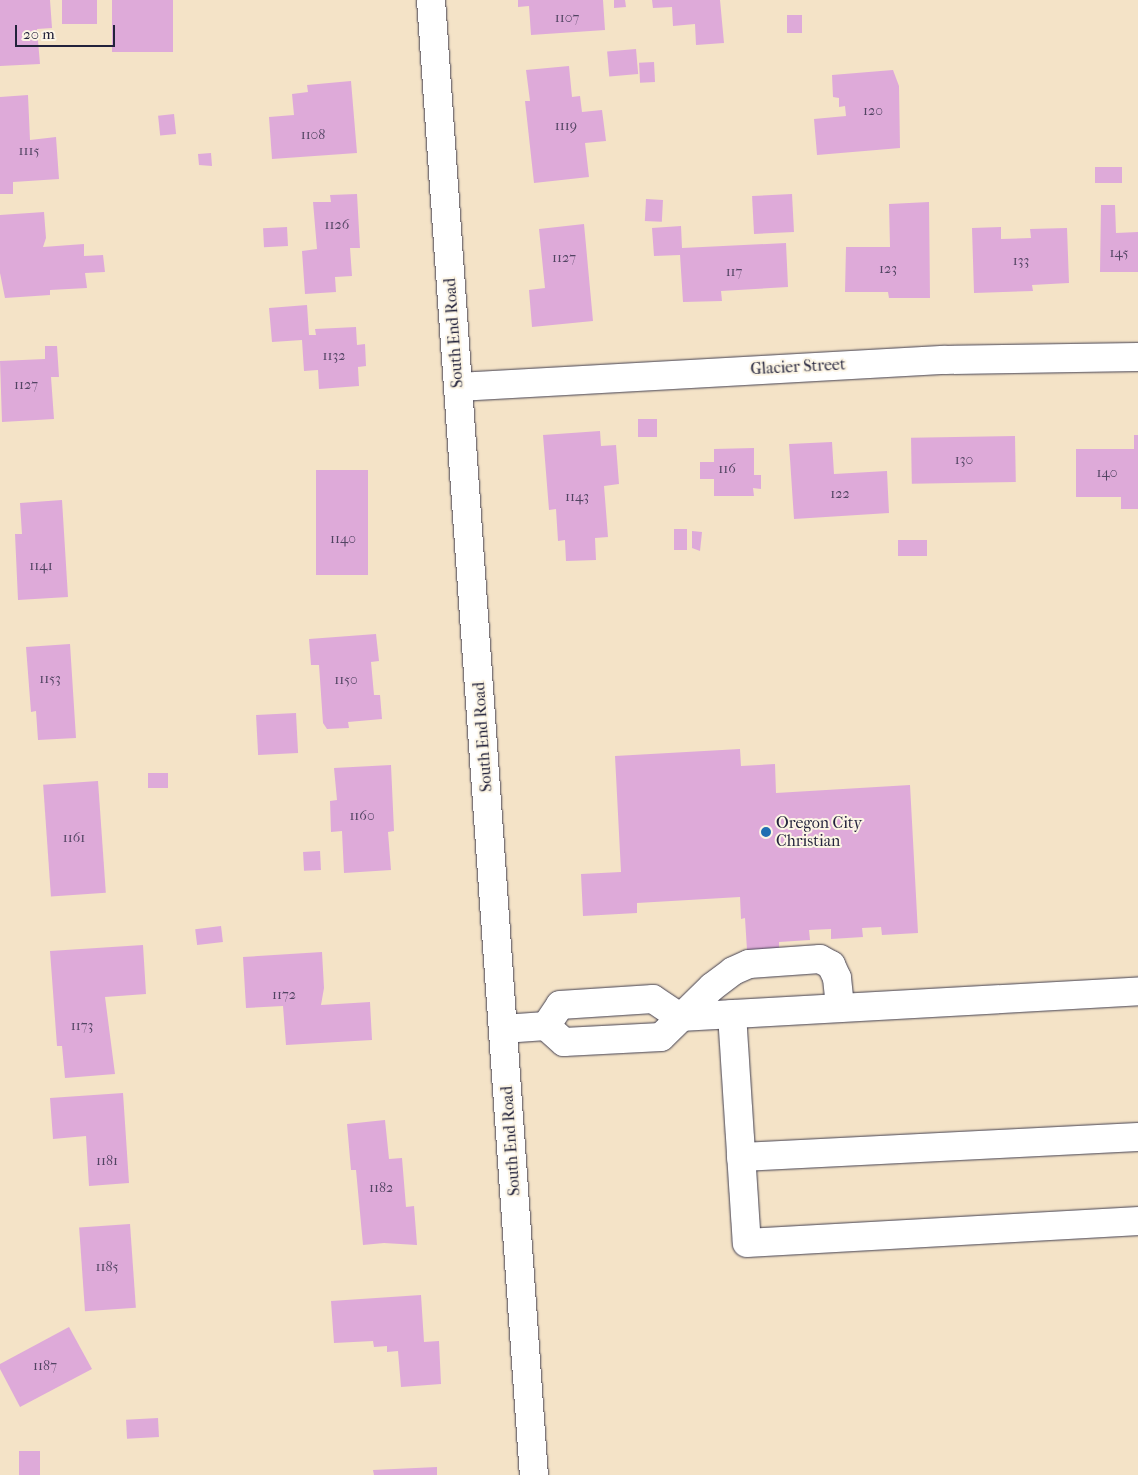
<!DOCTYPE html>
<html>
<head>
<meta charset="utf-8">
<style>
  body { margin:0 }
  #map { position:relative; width:1138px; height:1475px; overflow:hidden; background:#f4e3c7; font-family:"IM FELL French Canon",serif }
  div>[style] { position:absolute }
  .building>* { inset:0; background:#deaad9; transform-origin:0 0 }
  .roads { filter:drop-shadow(0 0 1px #423f50) drop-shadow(0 0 1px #423f50) }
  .minor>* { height:28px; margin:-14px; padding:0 14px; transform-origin:14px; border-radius:14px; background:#fff }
  .major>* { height:28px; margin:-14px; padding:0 14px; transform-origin:14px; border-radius:14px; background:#fff }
  .dots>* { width:14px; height:14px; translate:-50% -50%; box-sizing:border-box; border:2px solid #fcf5e5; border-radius:50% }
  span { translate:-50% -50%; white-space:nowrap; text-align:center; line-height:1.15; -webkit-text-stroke:4px #fcf5e5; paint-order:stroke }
  .number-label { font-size:14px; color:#514462 }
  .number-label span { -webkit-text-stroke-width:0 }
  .street-label { font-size:16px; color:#22223b }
  .poi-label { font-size:16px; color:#22223b }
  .left { translate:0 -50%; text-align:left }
  .scale { position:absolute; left:15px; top:25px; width:100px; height:22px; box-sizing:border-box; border:2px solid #22223b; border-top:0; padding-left:6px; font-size:15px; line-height:18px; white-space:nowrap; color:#22223b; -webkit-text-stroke:4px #fcf5e5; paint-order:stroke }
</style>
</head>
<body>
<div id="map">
  <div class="building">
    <div style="clip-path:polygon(0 0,50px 0,52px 28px,37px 29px,40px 64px,0 66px)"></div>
    <div style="left:62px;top:0;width:35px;height:24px"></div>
    <div style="left:112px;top:0;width:61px;height:52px"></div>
    <div style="clip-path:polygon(518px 0,603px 0,605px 30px,531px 35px,529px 6px,518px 7px)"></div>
    <div style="clip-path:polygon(614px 0,625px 0,626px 7px,614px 8px)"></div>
    <div style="clip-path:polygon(652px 0,720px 0,724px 43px,696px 45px,695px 24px,673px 26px,672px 7px,653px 8px)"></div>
    <div style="left:802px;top:15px;width:18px;height:15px;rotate:90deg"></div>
    <div style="left:636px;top:49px;width:25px;height:29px;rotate:85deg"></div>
    <div style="left:654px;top:62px;width:20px;height:15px;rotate:87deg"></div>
    <div style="clip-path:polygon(569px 66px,572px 97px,580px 96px,582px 112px,602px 110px,606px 141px,585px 143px,589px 177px,534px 183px,525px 101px,530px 101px,526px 70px)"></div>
    <div style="clip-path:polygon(893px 70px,899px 86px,900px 148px,817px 155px,814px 119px,846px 116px,845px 106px,839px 107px,839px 98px,833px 97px,832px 75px)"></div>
    <div style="clip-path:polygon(351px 81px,357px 153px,272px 159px,269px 117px,294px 115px,292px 94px,308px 92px,307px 85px)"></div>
    <div style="clip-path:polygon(28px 95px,30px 140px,56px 137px,59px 179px,13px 182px,13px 194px,0 194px,0 97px)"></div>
    <div style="left:174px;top:114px;width:20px;height:16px;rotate:84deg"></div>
    <div style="clip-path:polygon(211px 153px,212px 166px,199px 165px,198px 154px)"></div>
    <div style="left:1122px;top:167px;width:16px;height:27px;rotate:90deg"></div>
    <div style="clip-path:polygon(357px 194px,360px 248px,350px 248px,352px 276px,335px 277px,336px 292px,305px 294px,302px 251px,317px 249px,313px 202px,331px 202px,330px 195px)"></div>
    <div style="left:792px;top:194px;width:38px;height:40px;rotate:87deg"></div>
    <div style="left:646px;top:199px;width:17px;height:22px;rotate:3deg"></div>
    <div style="clip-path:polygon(929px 202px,930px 298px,889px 298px,888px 292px,845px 292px,846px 247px,890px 247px,889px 204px)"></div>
    <div style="clip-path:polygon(1101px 205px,1115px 205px,1116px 233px,1138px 232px,1138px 272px,1100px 272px)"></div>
    <div style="clip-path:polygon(44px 212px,46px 238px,43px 247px,84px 244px,84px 256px,103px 255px,105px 272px,85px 273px,87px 288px,50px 290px,50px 295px,5px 298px,0 273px,0 215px)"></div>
    <div style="clip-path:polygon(584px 224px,593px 321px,532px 327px,529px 290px,545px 288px,539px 229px)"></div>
    <div style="clip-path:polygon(681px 226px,682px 248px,786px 243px,788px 287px,721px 291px,722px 301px,683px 302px,680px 255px,654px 256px,652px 228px)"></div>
    <div style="left:287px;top:227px;width:19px;height:24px;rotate:87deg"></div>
    <div style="clip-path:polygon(1001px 227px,1001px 239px,1031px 238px,1030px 229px,1067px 228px,1069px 283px,1032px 285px,1033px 291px,974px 293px,972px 228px)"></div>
    <div style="clip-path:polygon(307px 305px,309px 335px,316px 335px,315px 329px,356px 327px,357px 345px,365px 344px,366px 366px,358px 367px,359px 386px,319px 389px,318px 370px,304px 371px,302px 340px,272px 342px,269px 308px)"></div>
    <div style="clip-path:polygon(45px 346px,57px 346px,59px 377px,51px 377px,54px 419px,2px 422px,0 361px,45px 359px)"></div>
    <div style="left:657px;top:419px;width:18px;height:19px;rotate:90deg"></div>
    <div style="clip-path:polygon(600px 431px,601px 446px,616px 445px,619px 484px,604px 486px,608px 537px,595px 538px,596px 560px,566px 561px,565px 540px,558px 541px,556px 509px,549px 510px,543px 435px)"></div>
    <div style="clip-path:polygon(1134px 435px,1138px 435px,1138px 509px,1121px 509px,1121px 497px,1076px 497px,1076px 449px,1134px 449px)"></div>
    <div style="left:1015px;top:436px;width:46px;height:104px;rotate:89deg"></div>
    <div style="clip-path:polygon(832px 442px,834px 474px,887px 471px,889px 513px,794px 519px,789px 444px)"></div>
    <div style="clip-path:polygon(754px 448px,754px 475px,761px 475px,761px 489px,753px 488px,754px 496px,714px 496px,714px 479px,700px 479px,700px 462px,714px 462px,714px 449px)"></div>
    <div style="left:316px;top:470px;width:52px;height:105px"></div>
    <div style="clip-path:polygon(62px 500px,68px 597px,18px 600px,15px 534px,22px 534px,20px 503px)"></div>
    <div style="left:674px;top:529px;width:13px;height:21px"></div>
    <div style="clip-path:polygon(692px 531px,702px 532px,700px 551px,692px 548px)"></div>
    <div style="left:927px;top:540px;width:16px;height:29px;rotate:90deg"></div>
    <div style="clip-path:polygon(376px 634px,379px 661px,371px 662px,374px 695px,380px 695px,382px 719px,348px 722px,349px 728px,327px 729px,323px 723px,319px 665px,311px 665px,309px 639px)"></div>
    <div style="clip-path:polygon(70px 644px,76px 738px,38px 740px,36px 711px,31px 712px,26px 647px)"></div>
    <div style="left:296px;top:713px;width:40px;height:40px;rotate:87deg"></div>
    <div style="clip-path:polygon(740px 749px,741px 766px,775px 764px,776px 793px,910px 785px,918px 933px,882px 935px,881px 927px,862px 928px,863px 937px,831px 939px,831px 929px,809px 930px,810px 940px,779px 942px,779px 948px,747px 950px,745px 918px,741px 919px,740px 897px,637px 903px,637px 913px,583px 916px,581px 874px,621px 872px,615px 756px)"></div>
    <div style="clip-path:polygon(391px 765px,394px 831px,388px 832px,391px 870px,344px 873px,342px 831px,331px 832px,330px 801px,337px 800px,334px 768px)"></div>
    <div style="left:168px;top:773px;width:15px;height:20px;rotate:90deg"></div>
    <div style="left:98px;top:781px;width:112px;height:55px;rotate:86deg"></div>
    <div style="left:320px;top:851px;width:19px;height:17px;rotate:87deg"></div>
    <div style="left:221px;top:926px;width:16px;height:26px;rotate:83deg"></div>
    <div style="clip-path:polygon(143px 945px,146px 994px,105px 997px,115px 1074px,65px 1078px,62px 1046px,57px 1046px,50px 951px)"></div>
    <div style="clip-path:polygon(322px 952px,324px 988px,321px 1005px,370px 1002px,372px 1040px,286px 1045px,283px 1006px,246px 1008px,243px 957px)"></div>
    <div style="clip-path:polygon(123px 1093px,129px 1183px,89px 1186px,86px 1136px,53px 1139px,50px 1098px)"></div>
    <div style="clip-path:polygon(385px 1120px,389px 1159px,402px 1158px,406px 1207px,414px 1206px,417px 1245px,384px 1243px,363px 1245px,356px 1170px,351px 1170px,347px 1124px)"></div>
    <div style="left:130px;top:1224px;width:84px;height:51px;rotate:86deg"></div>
    <div style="clip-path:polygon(421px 1295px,424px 1342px,439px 1341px,441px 1384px,401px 1387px,398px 1351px,387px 1352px,387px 1346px,374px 1347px,373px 1341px,334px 1343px,331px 1301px)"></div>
    <div style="clip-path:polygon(69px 1327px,92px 1369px,20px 1407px,0 1369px,0 1364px)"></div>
    <div style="left:158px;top:1418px;width:19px;height:32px;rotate:87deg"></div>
    <div style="left:19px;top:1451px;width:21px;height:24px"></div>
    <div style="clip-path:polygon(437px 1467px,437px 1475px,374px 1475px,373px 1470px)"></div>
  </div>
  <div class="roads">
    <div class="minor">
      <div style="left:458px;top:387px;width:488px;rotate:-3.2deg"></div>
      <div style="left:945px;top:360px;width:193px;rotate:-0.9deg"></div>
      <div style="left:732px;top:1014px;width:229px;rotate:86.3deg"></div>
      <div style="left:747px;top:1243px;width:392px;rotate:-3.2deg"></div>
      <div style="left:546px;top:1026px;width:25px;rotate:-56deg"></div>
      <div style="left:560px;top:1005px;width:93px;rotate:-3.7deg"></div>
      <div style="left:653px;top:999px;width:32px;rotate:34deg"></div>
      <div style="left:680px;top:1017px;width:459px;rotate:-3.2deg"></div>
      <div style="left:503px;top:1029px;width:43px;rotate:-4deg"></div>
      <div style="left:546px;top:1026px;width:24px;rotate:42deg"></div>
      <div style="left:564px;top:1042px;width:97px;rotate:-3deg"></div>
      <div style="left:661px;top:1037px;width:71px;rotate:-44.4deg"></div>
      <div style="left:712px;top:987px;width:26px;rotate:-37deg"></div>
      <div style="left:733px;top:971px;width:17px;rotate:-24deg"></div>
      <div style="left:749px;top:964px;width:71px;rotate:-4deg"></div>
      <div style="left:820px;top:959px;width:13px;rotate:29deg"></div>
      <div style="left:831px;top:965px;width:14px;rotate:65deg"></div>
      <div style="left:837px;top:978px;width:30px;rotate:84deg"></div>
      <div style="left:741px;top:1157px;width:398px;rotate:-2.9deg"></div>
    </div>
    <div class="major">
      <div style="left:431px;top:0;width:1479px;rotate:86.01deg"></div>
    </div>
  </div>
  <div class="dots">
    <div style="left:766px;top:832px;background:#1f6fb2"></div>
  </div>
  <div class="number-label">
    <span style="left:567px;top:18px">1107</span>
    <span style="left:873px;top:111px">120</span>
    <span style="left:566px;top:126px">1119</span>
    <span style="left:313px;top:135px">1108</span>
    <span style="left:29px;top:151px">1115</span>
    <span style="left:337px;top:225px">1126</span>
    <span style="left:1119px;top:253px">145</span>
    <span style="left:564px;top:258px">1127</span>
    <span style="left:1021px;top:261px">133</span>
    <span style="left:888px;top:269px">123</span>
    <span style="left:734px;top:272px">117</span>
    <span style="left:334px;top:356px">1132</span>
    <span style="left:26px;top:385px">1127</span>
    <span style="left:964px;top:460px">130</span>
    <span style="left:727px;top:469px">116</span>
    <span style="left:1107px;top:473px">140</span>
    <span style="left:840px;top:494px">122</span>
    <span style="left:577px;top:497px">1143</span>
    <span style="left:343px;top:539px">1140</span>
    <span style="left:41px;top:566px">1141</span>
    <span style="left:50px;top:679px">1153</span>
    <span style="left:346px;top:680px">1150</span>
    <span style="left:362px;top:816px">1160</span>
    <span style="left:74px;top:838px">1161</span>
    <span style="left:284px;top:995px">1172</span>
    <span style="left:82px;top:1026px">1173</span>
    <span style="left:107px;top:1161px">1181</span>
    <span style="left:381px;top:1188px">1182</span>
    <span style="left:107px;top:1267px">1185</span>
    <span style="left:45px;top:1366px">1187</span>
  </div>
  <div class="street-label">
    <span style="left:454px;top:333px;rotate:-94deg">South End Road</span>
    <span style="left:798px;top:367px;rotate:-3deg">Glacier Street</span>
    <span style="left:483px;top:737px;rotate:-94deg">South End Road</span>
    <span style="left:511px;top:1141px;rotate:-94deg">South End Road</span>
  </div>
  <div class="poi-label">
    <span class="left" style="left:776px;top:832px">Oregon City<br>Christian</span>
  </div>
  <div class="scale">20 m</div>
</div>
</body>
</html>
